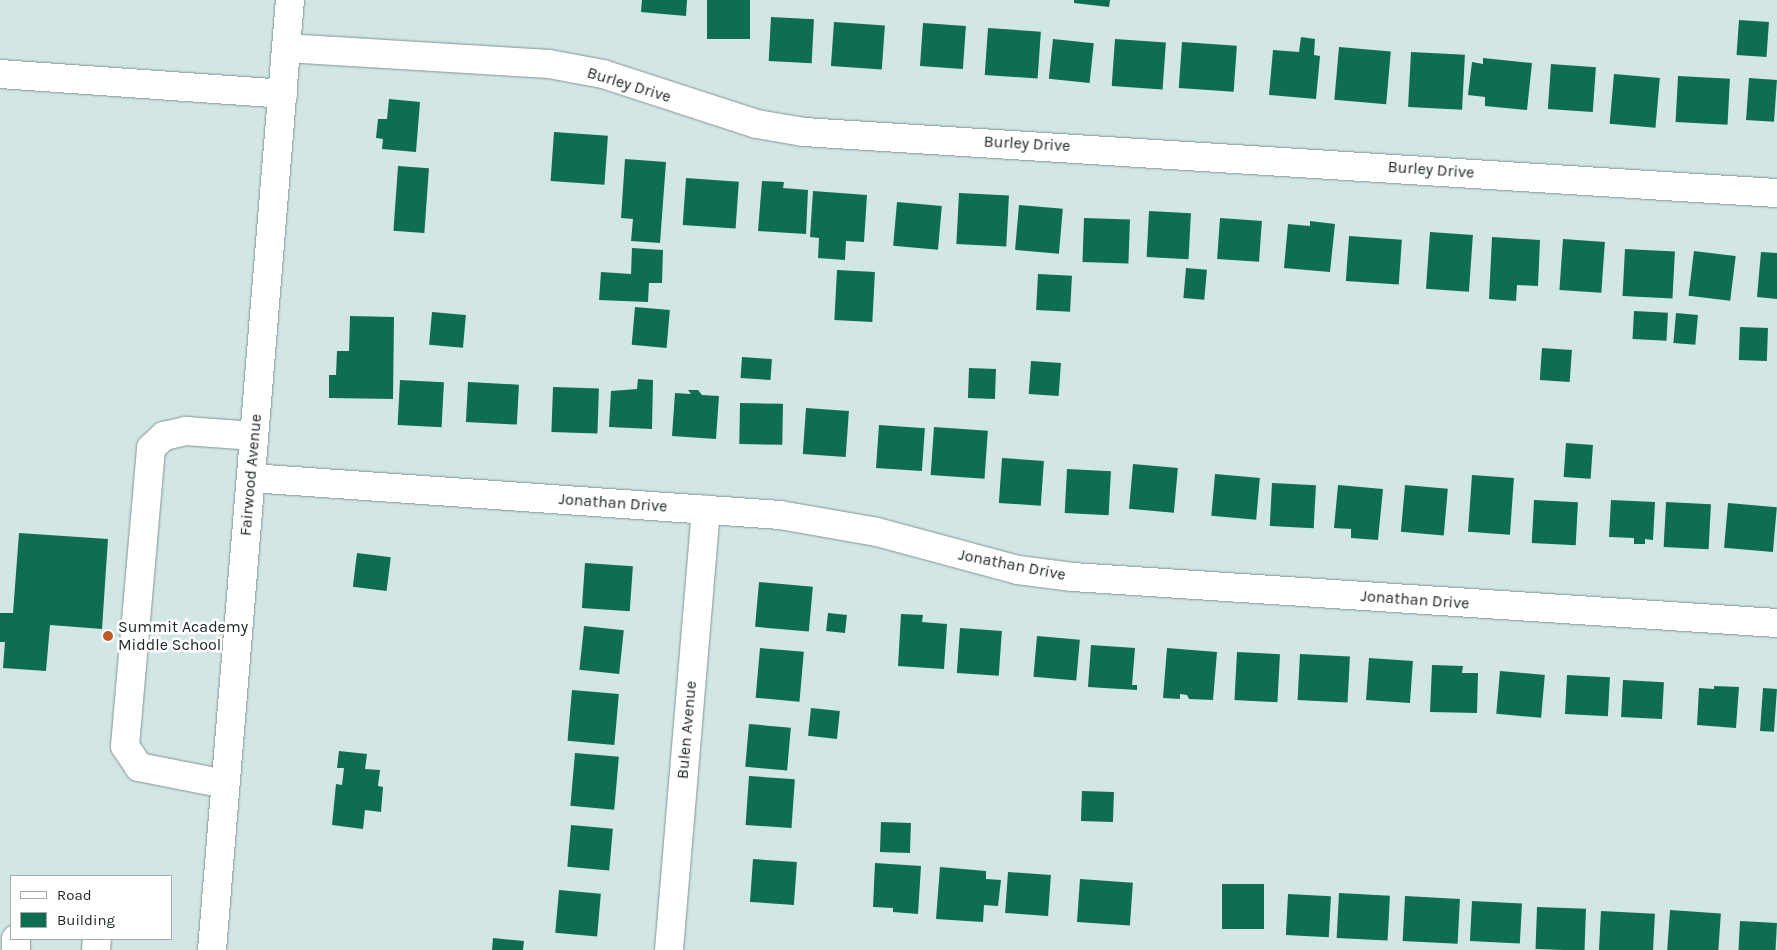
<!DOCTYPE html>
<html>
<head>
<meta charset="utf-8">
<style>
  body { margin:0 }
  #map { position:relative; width:1777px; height:950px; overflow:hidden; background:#d3e6e6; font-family:Karla,sans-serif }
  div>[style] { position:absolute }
  .building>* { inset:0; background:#0f6d51; transform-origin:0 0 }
  .roads { filter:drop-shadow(0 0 1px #829494) drop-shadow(0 0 1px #829494) }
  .minor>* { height:28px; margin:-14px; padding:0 14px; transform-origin:14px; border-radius:14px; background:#fff }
  .dots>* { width:14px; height:14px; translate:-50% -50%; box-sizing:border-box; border:2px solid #fff; border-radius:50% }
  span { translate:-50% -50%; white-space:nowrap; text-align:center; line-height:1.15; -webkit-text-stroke:5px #fff; paint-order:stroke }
  .street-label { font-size:16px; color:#212828 }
  .poi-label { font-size:16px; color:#212828 }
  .left { translate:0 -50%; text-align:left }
  .legend { position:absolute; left:10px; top:875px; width:162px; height:65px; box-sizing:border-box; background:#fff; border:1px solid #a6a9a9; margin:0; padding:6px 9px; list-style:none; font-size:15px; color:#212828 }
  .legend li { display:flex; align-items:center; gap:10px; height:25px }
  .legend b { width:25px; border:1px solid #a6a9a9 }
</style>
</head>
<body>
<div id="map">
  <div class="building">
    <div style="clip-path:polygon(642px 0,687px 0,686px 16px,641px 12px)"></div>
    <div style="left:707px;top:0;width:43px;height:39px"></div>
    <div style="clip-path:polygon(1074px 0,1110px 0,1109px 7px,1074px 3px)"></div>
    <div style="left:771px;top:17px;width:43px;height:44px;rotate:3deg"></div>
    <div style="left:1739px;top:20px;width:30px;height:35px;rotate:4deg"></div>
    <div style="left:834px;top:22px;width:51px;height:44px;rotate:4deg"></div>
    <div style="left:923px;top:23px;width:43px;height:43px;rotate:4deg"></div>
    <div style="left:988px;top:28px;width:53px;height:47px;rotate:4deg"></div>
    <div style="clip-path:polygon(1301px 37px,1315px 39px,1314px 55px,1320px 56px,1316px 99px,1269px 95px,1273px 50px,1299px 52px)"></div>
    <div style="left:1053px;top:39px;width:41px;height:40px;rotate:6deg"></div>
    <div style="left:1115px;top:39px;width:51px;height:47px;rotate:4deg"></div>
    <div style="left:1182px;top:42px;width:55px;height:46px;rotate:4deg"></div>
    <div style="left:1339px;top:47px;width:52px;height:53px;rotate:5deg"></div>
    <div style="left:1411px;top:52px;width:54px;height:55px;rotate:3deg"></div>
    <div style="clip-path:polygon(1483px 58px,1532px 63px,1527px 110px,1485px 106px,1485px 97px,1468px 95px,1472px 62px,1483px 64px)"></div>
    <div style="left:1551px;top:64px;width:45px;height:45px;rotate:4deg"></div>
    <div style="left:1614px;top:74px;width:46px;height:50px;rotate:5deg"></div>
    <div style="left:1678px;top:76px;width:52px;height:46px;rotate:3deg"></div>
    <div style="left:1749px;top:78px;width:28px;height:42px;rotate:4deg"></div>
    <div style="clip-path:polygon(389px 99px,420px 102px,416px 152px,382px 149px,383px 139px,376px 138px,378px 119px,387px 119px)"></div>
    <div style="left:554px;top:132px;width:54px;height:49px;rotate:4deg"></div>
    <div style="clip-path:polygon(625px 159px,666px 162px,660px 243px,631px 241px,633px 219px,621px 218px)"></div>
    <div style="left:398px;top:166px;width:31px;height:65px;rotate:4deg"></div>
    <div style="left:686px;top:178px;width:53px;height:47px;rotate:4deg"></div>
    <div style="clip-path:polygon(762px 181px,784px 182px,783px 188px,808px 190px,806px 234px,758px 231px)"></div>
    <div style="clip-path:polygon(813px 191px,867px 195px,864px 242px,846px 241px,845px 260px,818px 258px,819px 238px,810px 237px)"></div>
    <div style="left:959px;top:193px;width:50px;height:51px;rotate:3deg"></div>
    <div style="left:897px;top:202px;width:45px;height:44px;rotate:5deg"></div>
    <div style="left:1019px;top:205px;width:44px;height:45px;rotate:5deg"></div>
    <div style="left:1149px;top:211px;width:42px;height:46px;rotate:3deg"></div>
    <div style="left:1084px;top:218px;width:46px;height:44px;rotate:2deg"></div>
    <div style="left:1220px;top:218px;width:42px;height:41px;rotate:4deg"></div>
    <div style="clip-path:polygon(1310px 221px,1335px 224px,1330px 272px,1284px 268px,1288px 224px,1310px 226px)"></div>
    <div style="left:1430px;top:232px;width:43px;height:57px;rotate:4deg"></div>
    <div style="left:1349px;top:236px;width:53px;height:45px;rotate:4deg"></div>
    <div style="clip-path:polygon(1492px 237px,1540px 240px,1538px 286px,1517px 285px,1516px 301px,1489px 299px)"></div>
    <div style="left:1563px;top:239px;width:42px;height:51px;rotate:4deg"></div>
    <div style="clip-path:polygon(632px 248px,663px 250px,662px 283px,649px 283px,648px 302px,599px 300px,601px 272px,631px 274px)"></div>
    <div style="left:1625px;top:249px;width:50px;height:47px;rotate:3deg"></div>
    <div style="left:1694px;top:251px;width:42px;height:45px;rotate:7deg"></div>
    <div style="clip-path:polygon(1761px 252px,1777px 253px,1777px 299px,1757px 297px)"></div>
    <div style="left:1186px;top:268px;width:21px;height:30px;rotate:5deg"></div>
    <div style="left:837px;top:270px;width:38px;height:50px;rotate:3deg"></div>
    <div style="left:1038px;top:274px;width:34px;height:36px;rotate:3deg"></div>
    <div style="left:635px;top:307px;width:35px;height:38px;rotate:5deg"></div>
    <div style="left:1634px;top:311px;width:34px;height:28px;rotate:3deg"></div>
    <div style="left:432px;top:312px;width:34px;height:33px;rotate:5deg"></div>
    <div style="left:1676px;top:313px;width:22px;height:30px;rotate:5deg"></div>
    <div style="clip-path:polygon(350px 316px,394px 317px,393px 399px,329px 398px,329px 375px,336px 375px,337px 351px,349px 351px)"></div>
    <div style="left:1740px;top:327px;width:28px;height:33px;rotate:2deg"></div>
    <div style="left:1542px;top:348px;width:30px;height:32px;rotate:4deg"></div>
    <div style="left:742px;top:357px;width:30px;height:21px;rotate:4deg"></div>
    <div style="left:1031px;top:361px;width:30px;height:33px;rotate:4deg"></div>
    <div style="left:969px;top:368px;width:27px;height:30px;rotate:2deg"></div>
    <div style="clip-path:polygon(638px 379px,653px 380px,652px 429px,609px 427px,611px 391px,637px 389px)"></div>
    <div style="left:400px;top:380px;width:44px;height:45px;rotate:3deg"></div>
    <div style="left:468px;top:382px;width:51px;height:40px;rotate:3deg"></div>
    <div style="left:553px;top:387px;width:46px;height:45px;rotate:2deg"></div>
    <div style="clip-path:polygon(688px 390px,698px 390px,702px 395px,719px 396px,716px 439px,672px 436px,675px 393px,691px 394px)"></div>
    <div style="left:740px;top:403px;width:43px;height:41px;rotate:1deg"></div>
    <div style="left:806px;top:408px;width:43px;height:46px;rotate:4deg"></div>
    <div style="left:879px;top:425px;width:46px;height:43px;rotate:4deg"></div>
    <div style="left:934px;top:427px;width:54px;height:48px;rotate:4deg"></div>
    <div style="left:1566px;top:443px;width:27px;height:34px;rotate:4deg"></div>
    <div style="left:1002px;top:458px;width:42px;height:45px;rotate:4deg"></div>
    <div style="left:1133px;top:464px;width:45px;height:45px;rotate:5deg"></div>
    <div style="left:1067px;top:469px;width:44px;height:44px;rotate:3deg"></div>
    <div style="left:1215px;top:474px;width:45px;height:42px;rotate:5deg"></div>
    <div style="left:1472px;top:475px;width:42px;height:57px;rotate:4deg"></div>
    <div style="left:1272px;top:483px;width:44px;height:43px;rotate:3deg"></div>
    <div style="clip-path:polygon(1338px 485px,1383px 489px,1378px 540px,1351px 538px,1351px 529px,1334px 528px)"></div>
    <div style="left:1405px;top:485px;width:43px;height:47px;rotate:5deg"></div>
    <div style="left:1534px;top:500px;width:44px;height:43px;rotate:3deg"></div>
    <div style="clip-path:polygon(1611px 500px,1655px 502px,1653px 540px,1645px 539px,1645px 544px,1634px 544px,1634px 538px,1609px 537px)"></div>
    <div style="left:1666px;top:502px;width:45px;height:45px;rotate:3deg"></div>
    <div style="left:1728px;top:503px;width:49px;height:45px;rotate:5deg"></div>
    <div style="clip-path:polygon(19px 533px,108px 539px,102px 629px,50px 625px,46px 671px,3px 668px,5px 642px,0 642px,0 613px,13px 613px)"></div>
    <div style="left:357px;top:553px;width:34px;height:34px;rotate:7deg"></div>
    <div style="left:585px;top:563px;width:48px;height:45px;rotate:4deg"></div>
    <div style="left:759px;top:582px;width:54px;height:45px;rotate:5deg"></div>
    <div style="left:828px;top:613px;width:19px;height:18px;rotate:6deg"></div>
    <div style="clip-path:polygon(901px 614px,923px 615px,922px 622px,947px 624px,944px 669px,898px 666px)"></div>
    <div style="left:584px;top:626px;width:40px;height:44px;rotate:6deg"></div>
    <div style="left:960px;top:628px;width:42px;height:45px;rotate:4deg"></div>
    <div style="left:1037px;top:636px;width:43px;height:41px;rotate:5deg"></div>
    <div style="clip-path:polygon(1091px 645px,1135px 648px,1132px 685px,1137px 685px,1137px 690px,1088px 687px)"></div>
    <div style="left:760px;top:648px;width:44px;height:50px;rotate:5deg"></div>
    <div style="clip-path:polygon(1167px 648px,1217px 652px,1213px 700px,1189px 699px,1187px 695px,1180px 694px,1180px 699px,1163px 698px)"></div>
    <div style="left:1237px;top:652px;width:43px;height:48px;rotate:3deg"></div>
    <div style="left:1300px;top:654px;width:50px;height:46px;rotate:3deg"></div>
    <div style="left:1369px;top:658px;width:44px;height:42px;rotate:4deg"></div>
    <div style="clip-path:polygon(1432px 665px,1463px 666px,1462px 673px,1478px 673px,1477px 713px,1430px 712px)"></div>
    <div style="left:1500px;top:671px;width:45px;height:43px;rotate:5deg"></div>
    <div style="left:1567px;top:675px;width:43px;height:39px;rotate:3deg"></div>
    <div style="left:1623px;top:680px;width:41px;height:37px;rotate:3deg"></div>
    <div style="clip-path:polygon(1714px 686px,1739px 687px,1736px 728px,1697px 725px,1699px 688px,1714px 689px)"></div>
    <div style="left:1763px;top:688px;width:14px;height:43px;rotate:4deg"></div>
    <div style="left:572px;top:690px;width:47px;height:51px;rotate:5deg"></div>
    <div style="left:811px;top:708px;width:29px;height:28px;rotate:6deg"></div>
    <div style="left:749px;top:724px;width:42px;height:43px;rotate:5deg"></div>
    <div style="clip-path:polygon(339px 751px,367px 754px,365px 769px,380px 770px,378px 786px,383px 787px,381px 812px,365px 810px,363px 829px,332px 825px,336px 784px,342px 785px,344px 768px,337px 768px)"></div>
    <div style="left:575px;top:753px;width:44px;height:53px;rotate:5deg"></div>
    <div style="left:749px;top:776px;width:46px;height:49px;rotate:4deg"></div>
    <div style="left:1082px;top:791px;width:32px;height:30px;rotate:2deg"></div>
    <div style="left:881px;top:822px;width:30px;height:30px;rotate:2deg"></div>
    <div style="left:571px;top:825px;width:42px;height:42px;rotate:5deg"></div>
    <div style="left:753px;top:859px;width:44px;height:43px;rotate:4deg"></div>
    <div style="clip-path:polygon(875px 863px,921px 866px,918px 914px,893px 912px,893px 908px,873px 907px)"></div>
    <div style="clip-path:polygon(940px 867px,986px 871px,986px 879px,1001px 880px,998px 906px,984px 905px,983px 922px,936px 919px)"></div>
    <div style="left:1008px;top:872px;width:43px;height:41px;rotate:4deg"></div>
    <div style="left:1080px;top:879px;width:53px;height:43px;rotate:4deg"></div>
    <div style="left:1222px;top:884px;width:42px;height:45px"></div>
    <div style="left:559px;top:890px;width:42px;height:43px;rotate:5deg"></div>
    <div style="left:1339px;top:893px;width:51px;height:45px;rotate:3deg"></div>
    <div style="left:1288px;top:894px;width:43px;height:41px;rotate:3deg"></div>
    <div style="left:1405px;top:896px;width:55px;height:45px;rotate:3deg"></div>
    <div style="left:1472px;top:901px;width:50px;height:40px;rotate:3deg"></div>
    <div style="left:1537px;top:907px;width:49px;height:42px;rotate:2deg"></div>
    <div style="left:1670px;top:910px;width:51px;height:40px;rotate:4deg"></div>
    <div style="left:1601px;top:911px;width:54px;height:39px;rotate:3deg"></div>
    <div style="left:1740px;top:921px;width:37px;height:29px;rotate:3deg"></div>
    <div style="clip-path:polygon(493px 938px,524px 941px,523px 950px,492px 950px)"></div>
  </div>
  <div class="roads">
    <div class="minor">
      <div style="left:286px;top:48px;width:263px;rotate:3.5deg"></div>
      <div style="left:549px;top:64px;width:55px;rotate:10.5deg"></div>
      <div style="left:603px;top:74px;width:162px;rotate:18deg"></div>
      <div style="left:757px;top:124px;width:48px;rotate:9.7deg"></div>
      <div style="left:804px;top:132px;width:975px;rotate:3.59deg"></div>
      <div style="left:0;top:74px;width:284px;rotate:4deg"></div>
      <div style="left:251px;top:478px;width:530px;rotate:4deg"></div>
      <div style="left:780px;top:515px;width:98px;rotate:9.9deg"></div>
      <div style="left:877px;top:532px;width:146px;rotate:15.1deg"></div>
      <div style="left:1018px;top:570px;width:55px;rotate:7.3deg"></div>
      <div style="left:1073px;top:577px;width:706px;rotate:3.74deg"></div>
      <div style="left:225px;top:784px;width:88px;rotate:-168.8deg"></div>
      <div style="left:139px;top:767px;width:25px;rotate:-124deg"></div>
      <div style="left:125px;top:746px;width:299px;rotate:-85deg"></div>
      <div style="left:151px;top:448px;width:18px;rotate:-43deg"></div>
      <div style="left:164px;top:436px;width:23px;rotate:-13deg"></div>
      <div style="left:186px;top:431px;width:68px;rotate:4.2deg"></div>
      <div style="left:16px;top:950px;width:11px;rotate:-90deg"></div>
      <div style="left:96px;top:950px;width:11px;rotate:-85deg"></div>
      <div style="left:212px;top:950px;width:953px;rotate:-85.31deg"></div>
      <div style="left:669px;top:950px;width:442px;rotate:-85.2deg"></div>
    </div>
  </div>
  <div class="dots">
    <div style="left:108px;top:636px;background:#bf5c25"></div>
  </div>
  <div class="street-label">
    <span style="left:629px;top:85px;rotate:17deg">Burley Drive</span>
    <span style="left:1027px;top:144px;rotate:3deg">Burley Drive</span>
    <span style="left:1431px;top:170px;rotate:4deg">Burley Drive</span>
    <span style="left:251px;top:475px;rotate:-85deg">Fairwood Avenue</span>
    <span style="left:613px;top:503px;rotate:4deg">Jonathan Drive</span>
    <span style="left:1012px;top:565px;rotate:11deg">Jonathan Drive</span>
    <span style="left:1415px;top:600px;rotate:4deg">Jonathan Drive</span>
    <span style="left:687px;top:730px;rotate:-85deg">Bulen Avenue</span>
  </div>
  <div class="poi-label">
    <span class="left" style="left:118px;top:636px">Summit Academy<br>Middle School</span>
  </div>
  <ul class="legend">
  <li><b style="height:6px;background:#fff"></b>Road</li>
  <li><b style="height:14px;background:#0f6d51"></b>Building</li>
  </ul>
</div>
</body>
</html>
